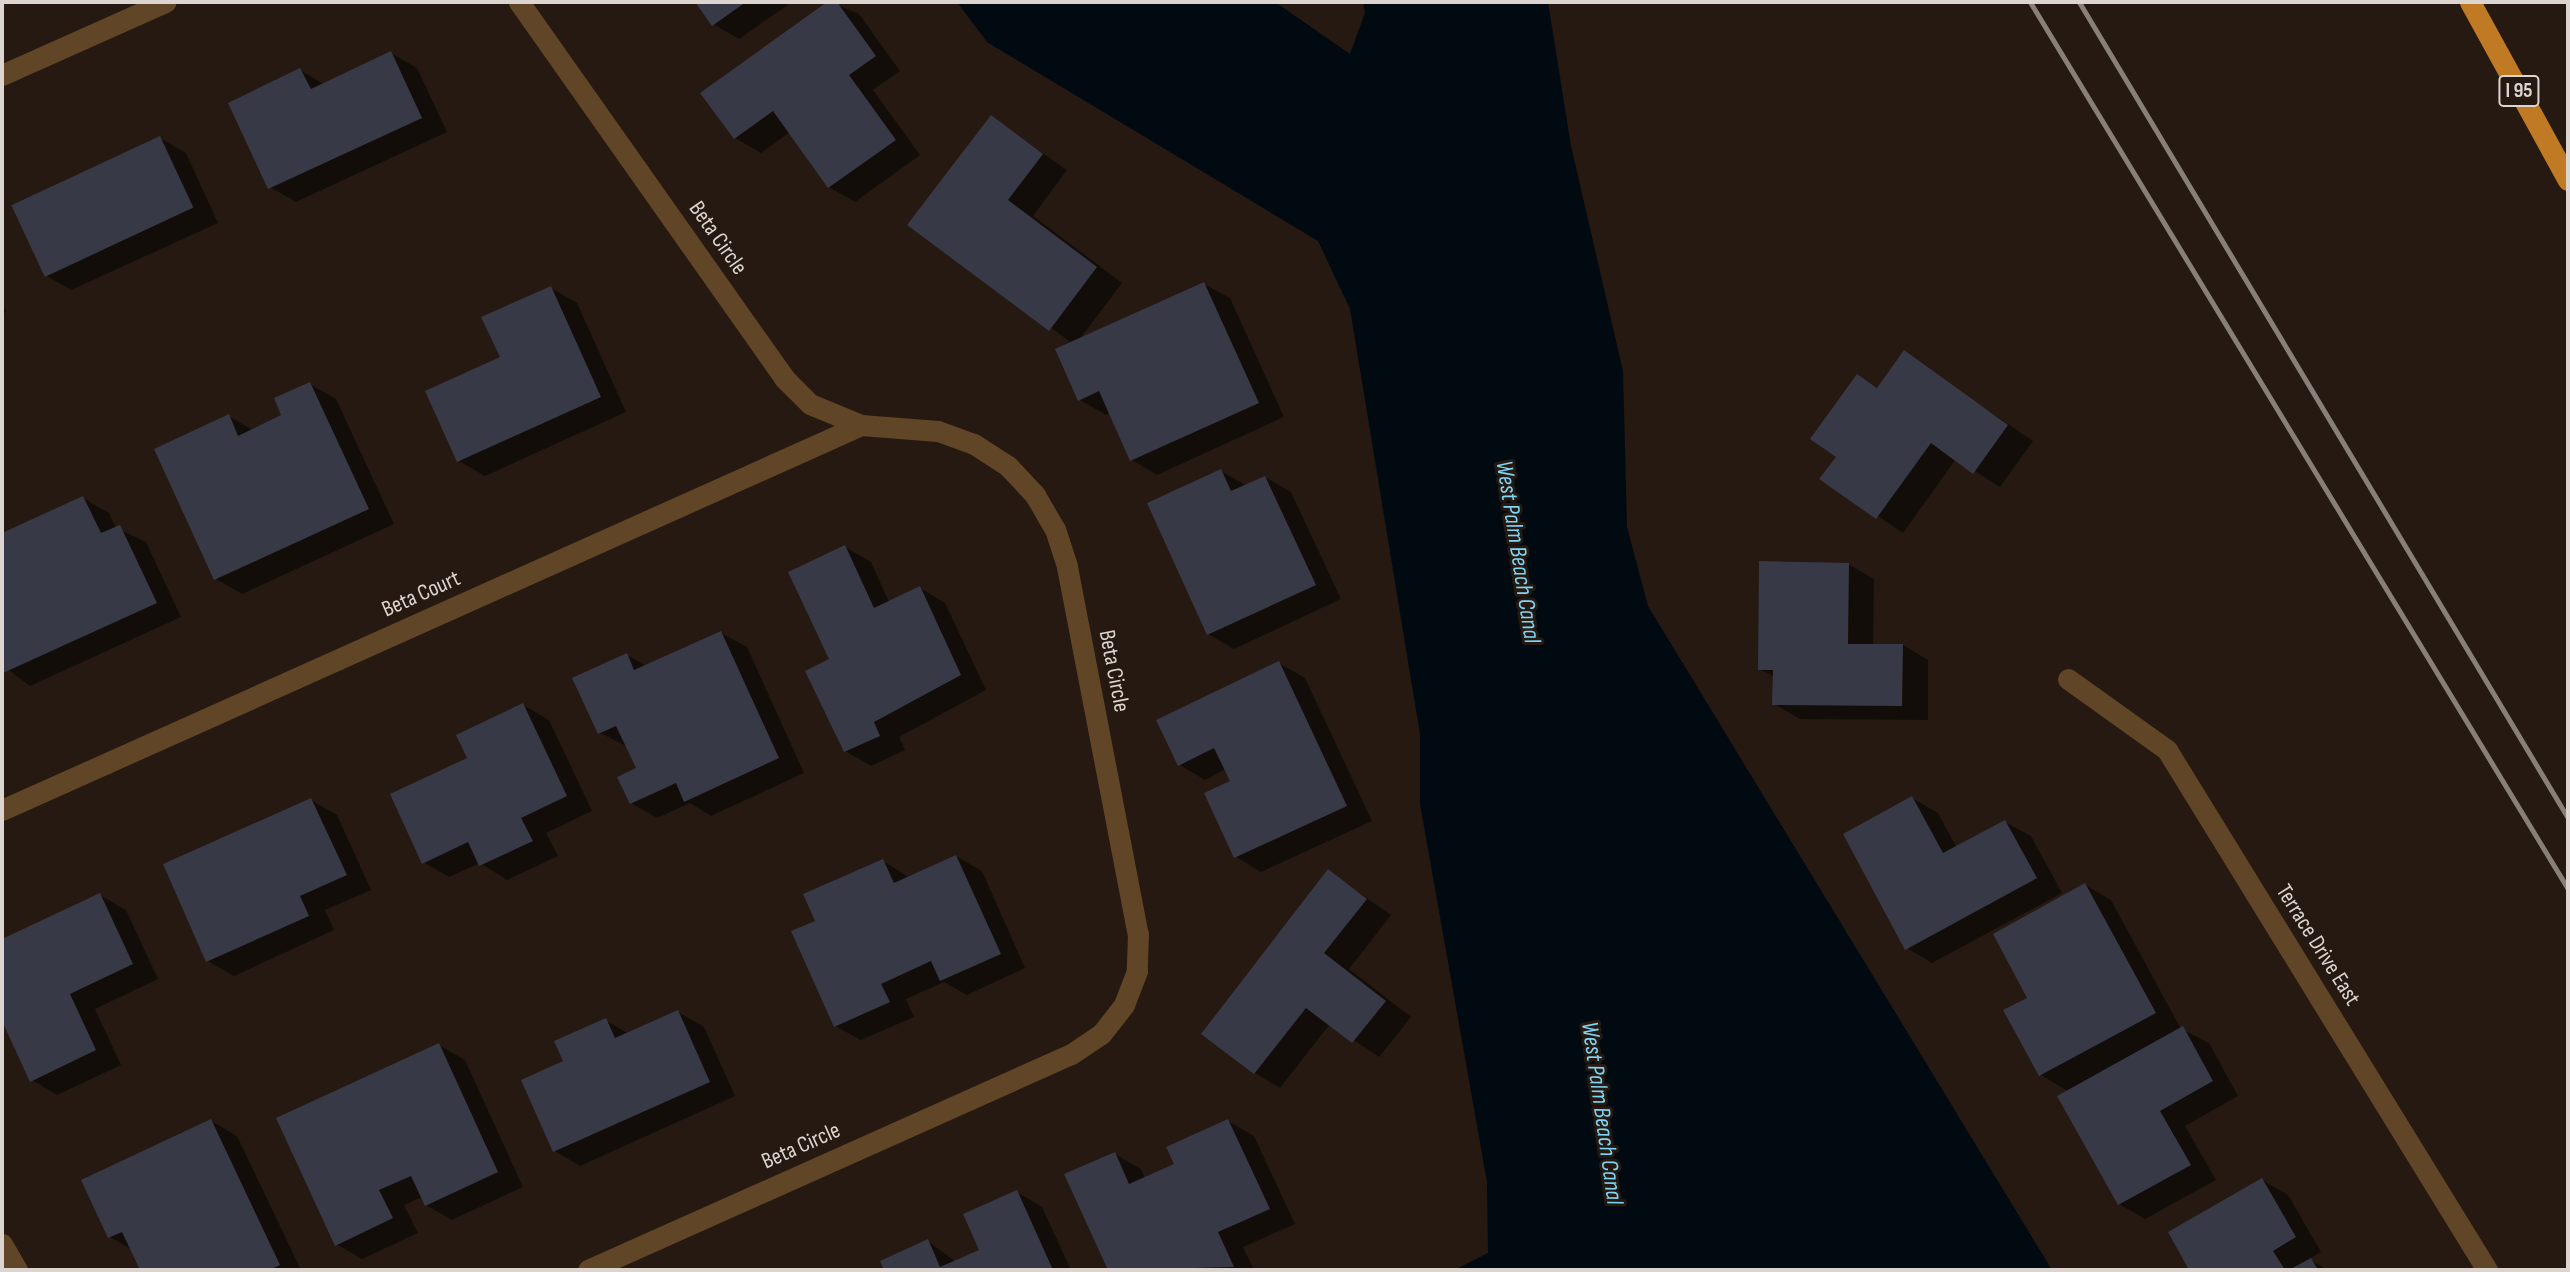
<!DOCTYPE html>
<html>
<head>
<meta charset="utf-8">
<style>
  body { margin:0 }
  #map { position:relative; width:2570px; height:1272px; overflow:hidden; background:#251911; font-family:"Sofia Sans Condensed",sans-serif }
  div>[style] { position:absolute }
  .water>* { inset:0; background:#000a10 }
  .shadow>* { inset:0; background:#0007 }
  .building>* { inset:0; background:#383947; transform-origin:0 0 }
  .minor>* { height:21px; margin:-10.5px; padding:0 10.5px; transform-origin:10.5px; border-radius:10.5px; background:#614527 }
  .highway>* { height:21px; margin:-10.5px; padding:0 10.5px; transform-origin:10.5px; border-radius:10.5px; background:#c07a23 }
  .rail>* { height:5px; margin:-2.5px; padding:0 2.5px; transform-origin:2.5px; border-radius:2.5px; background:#887f78 }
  span { translate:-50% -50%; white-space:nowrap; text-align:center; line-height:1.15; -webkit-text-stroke:6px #251911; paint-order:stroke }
  .shield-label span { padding:2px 5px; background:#251911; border:2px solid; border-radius:5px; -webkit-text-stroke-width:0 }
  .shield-label { font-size:21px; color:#dcd4ce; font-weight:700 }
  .street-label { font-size:23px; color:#dcd4ce }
  .water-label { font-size:24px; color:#7fd5f6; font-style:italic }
  .frame { position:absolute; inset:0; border:4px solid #dcd4ce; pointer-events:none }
</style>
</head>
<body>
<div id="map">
  <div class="water">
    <div style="clip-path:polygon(957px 2px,1275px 2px,1350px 54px,1365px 13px,1363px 2px,1548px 2px,1571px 146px,1623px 371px,1627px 527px,1648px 606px,2052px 1270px,1454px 1270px,1488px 1253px,1487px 1182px,1420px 804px,1420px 734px,1350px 309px,1318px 241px,987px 42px)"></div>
  </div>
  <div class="shadow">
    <div style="clip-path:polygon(697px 2px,792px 2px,739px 39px,713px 24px)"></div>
    <div style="clip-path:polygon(830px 2px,859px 14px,900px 71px,873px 90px,920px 155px,855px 202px,829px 187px,790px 132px,761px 153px,735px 138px,703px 94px)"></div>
    <div style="clip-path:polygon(391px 53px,417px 68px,447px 132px,296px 202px,270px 187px,300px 70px,325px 85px)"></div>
    <div style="clip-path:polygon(991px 117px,1067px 170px,1033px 216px,1122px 283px,1079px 340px,1204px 284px,1230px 298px,1284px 417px,1157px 475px,1132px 460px,1110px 412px,1106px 415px,1080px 400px,1072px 343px,909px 225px)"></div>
    <div style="clip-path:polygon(160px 138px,186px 153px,218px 223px,71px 290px,45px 275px)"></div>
    <div style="clip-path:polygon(551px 288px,577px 303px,626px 412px,485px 476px,459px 461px,503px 358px)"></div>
    <div style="clip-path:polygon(2px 302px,6px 312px,2px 314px)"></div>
    <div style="clip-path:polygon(1904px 353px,2033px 441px,2000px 487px,1956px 459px,1903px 533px,1822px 478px,1838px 456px,1858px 376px,1879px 388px)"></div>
    <div style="clip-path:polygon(310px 384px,336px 399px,394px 524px,242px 594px,216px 579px,228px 416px,253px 430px,284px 416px)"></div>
    <div style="clip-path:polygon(1221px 471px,1247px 486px,1265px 477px,1291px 492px,1341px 599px,1234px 649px,1208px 634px)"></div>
    <div style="clip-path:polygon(83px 498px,109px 513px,116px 528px,146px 542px,181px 617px,30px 686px,2px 665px,2px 535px)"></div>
    <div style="clip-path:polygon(845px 547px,871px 562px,889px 602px,920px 588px,945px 603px,986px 690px,899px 737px,905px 750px,871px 766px,845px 751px,831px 660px)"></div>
    <div style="clip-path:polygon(1848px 564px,1874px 579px,1873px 645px,1903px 645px,1928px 660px,1928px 720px,1800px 719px,1774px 704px,1775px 677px,1759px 669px)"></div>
    <div style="clip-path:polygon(721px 633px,747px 647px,804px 773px,711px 816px,690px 803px,657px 818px,631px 803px,638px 769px,628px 747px,600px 733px,627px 655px,646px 666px)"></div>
    <div style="clip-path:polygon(1279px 663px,1305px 678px,1372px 821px,1261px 872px,1236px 857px,1232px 782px,1226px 769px,1205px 780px,1180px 765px)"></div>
    <div style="clip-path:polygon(523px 705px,549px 720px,592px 811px,546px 833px,558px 856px,507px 880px,480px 863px,449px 877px,423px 862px,469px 759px)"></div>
    <div style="clip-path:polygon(1912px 798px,1938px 813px,1957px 848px,2005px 822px,2031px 836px,2062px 893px,1932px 963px,1907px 948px)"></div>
    <div style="clip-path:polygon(311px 800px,337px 815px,371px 890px,325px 910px,334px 930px,234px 976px,208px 961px)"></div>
    <div style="clip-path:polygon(956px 856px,982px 871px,1025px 968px,967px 995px,944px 982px,906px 999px,914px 1017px,861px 1040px,835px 1026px,817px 922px,883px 861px,910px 878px)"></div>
    <div style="clip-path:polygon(1328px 871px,1391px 915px,1349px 969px,1411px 1017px,1379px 1057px,1330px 1024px,1280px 1088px,1255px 1073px)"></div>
    <div style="clip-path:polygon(2085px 885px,2111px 900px,2181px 1029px,2209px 1043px,2238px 1096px,2185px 1126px,2216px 1180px,2145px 1219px,2119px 1204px,2069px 1092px,2041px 1075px,2029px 998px)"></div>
    <div style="clip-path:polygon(100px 895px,126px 910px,158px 979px,95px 1009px,121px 1065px,57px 1095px,32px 1080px,2px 1017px,2px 941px)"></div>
    <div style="clip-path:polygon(678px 1012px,704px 1027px,735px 1096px,580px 1166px,555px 1151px,566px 1062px,605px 1020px,629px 1034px)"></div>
    <div style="clip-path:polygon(439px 1045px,465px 1060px,523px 1187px,452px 1220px,426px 1205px,422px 1197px,404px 1205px,418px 1233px,362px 1259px,336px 1244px)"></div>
    <div style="clip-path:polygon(211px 1121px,237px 1136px,301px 1270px,142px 1270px,132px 1250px,110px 1237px)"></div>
    <div style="clip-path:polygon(1228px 1121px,1254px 1136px,1295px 1224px,1243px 1247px,1254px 1270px,1110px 1270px,1067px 1175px,1115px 1154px,1141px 1169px,1145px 1179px,1176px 1165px)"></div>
    <div style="clip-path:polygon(2262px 1180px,2288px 1195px,2321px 1252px,2309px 1259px,2328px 1270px,2191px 1270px,2170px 1233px)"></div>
    <div style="clip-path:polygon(1017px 1192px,1042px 1207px,1071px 1270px,886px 1270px,882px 1262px,928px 1241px,956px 1262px,982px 1250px)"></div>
  </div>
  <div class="building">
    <div style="clip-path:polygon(695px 2px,746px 2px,712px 26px)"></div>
    <div style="clip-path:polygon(827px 2px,837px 2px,876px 56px,849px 75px,896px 140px,828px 188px,773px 111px,734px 139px,700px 93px)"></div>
    <div style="clip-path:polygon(391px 51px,422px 118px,268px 189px,228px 103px,300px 68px,311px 89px)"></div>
    <div style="clip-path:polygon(991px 115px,1043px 154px,1008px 200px,1097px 267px,1049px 331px,907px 225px)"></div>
    <div style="left:160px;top:136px;width:79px;height:164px;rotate:65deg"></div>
    <div style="clip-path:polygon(1204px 282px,1259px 403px,1130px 461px,1099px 391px,1078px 401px,1055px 349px)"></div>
    <div style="clip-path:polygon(551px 286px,601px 397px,457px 462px,425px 391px,500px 357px,481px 317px)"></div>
    <div style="clip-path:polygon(1904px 350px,2008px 425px,1973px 474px,1931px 443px,1876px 519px,1819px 479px,1836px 457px,1810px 439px,1857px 374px,1877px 388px)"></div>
    <div style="clip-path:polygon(310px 382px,369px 509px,214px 580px,154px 449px,229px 414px,238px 436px,281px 415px,274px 398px)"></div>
    <div style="clip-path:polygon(1221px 469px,1231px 491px,1265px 476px,1316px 585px,1207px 635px,1147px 503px)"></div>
    <div style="clip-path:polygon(83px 496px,101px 533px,120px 525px,157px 603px,3px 673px,2px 533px)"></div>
    <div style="clip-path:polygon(845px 545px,874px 608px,920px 586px,961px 675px,874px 722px,880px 736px,844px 752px,805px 671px,829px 659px,788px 572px)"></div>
    <div style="clip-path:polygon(1759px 561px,1849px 563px,1848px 644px,1903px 644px,1902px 706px,1772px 705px,1773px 670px,1758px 670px)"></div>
    <div style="clip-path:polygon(721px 631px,779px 758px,684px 802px,676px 783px,630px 804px,617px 777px,636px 768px,616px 726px,598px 734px,572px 678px,627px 653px,634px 670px)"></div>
    <div style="clip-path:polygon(1279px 661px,1347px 806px,1234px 858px,1204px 793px,1230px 781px,1214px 748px,1178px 766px,1156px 720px)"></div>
    <div style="clip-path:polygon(523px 703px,567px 796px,521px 818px,533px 841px,479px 866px,468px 842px,422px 864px,390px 794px,467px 758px,456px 735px)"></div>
    <div style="clip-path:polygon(1912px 796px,1943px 853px,2005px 820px,2037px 878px,1905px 950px,1843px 834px)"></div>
    <div style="clip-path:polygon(311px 798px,347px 875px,300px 896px,309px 916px,206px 962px,163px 864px)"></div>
    <div style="clip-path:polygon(956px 855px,1001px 954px,940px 981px,931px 961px,881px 984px,890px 1002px,834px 1027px,791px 931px,815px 921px,803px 894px,883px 859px,894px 883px)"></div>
    <div style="clip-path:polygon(1328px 869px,1367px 899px,1324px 953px,1386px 1001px,1352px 1043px,1306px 1008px,1254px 1074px,1201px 1034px)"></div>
    <div style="clip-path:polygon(2085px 883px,2156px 1013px,2039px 1076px,2003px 1010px,2027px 998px,1993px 934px)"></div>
    <div style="clip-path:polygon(100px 893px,133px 964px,70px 994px,96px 1050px,30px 1082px,2px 1021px,2px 939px)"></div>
    <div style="clip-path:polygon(678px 1010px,710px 1082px,553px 1152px,521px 1080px,563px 1061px,554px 1041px,606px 1018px,615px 1038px)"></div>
    <div style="clip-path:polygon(2183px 1026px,2213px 1081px,2160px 1111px,2191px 1165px,2118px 1205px,2057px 1096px)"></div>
    <div style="clip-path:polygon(439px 1043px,498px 1172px,425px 1206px,411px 1176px,379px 1190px,393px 1218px,335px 1246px,276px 1118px)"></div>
    <div style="clip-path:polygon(211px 1119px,280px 1265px,269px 1270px,140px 1270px,122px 1232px,108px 1238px,81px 1180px)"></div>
    <div style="clip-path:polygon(1228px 1119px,1270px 1209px,1218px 1232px,1234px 1267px,1108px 1270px,1064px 1174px,1115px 1152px,1129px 1184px,1174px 1164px,1166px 1147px)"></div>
    <div style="clip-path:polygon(2262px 1178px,2296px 1237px,2273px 1251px,2285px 1270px,2189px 1270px,2168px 1232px)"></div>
    <div style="clip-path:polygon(1017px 1190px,1053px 1270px,884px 1270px,880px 1261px,928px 1239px,940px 1267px,979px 1250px,963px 1214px)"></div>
    <div style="clip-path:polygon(2311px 1258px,2318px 1270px,2289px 1270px)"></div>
  </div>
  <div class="minor">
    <div style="left:519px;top:2px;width:460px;rotate:54.8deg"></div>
    <div style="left:784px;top:378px;width:37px;rotate:45deg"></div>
    <div style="left:810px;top:404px;width:55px;rotate:22.4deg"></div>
    <div style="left:861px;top:425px;width:77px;rotate:4.5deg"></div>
    <div style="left:938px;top:431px;width:38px;rotate:20deg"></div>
    <div style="left:974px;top:444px;width:40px;rotate:32.9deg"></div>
    <div style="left:1008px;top:466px;width:40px;rotate:47deg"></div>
    <div style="left:1035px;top:495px;width:39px;rotate:60deg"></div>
    <div style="left:1055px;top:529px;width:40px;rotate:72deg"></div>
    <div style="left:1067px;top:567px;width:374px;rotate:79.1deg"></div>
    <div style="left:1138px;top:934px;width:37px;rotate:92deg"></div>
    <div style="left:1137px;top:971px;width:36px;rotate:111deg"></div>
    <div style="left:1124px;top:1005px;width:37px;rotate:128deg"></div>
    <div style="left:1101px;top:1034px;width:36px;rotate:146deg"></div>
    <div style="left:1071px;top:1054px;width:529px;rotate:155.91deg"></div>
    <div style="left:2px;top:75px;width:179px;rotate:-24.1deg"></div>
    <div style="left:2068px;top:679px;width:122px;rotate:35.6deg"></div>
    <div style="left:2167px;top:750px;width:611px;rotate:58.39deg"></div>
    <div style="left:2px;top:810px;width:941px;rotate:-24.14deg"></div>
    <div style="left:2px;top:1244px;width:30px;rotate:60deg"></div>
  </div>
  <div class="highway">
    <div style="left:2470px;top:2px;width:203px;rotate:61.2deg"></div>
  </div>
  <div class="rail">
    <div style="left:2030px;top:2px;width:1037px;rotate:58.76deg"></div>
    <div style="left:2079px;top:2px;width:951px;rotate:59.07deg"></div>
  </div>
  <div class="shield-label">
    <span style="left:2519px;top:91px">I 95</span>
  </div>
  <div class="street-label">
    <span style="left:718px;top:238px;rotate:55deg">Beta Circle</span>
    <span style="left:421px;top:594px;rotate:-24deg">Beta Court</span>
    <span style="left:1114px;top:671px;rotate:79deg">Beta Circle</span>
    <span style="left:2318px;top:945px;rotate:58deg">Terrace Drive East</span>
    <span style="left:801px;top:1146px;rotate:-24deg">Beta Circle</span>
  </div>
  <div class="water-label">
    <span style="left:1518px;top:552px;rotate:81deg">West Palm Beach Canal</span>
    <span style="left:1602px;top:1113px;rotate:82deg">West Palm Beach Canal</span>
  </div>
  <div class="frame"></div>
</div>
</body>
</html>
